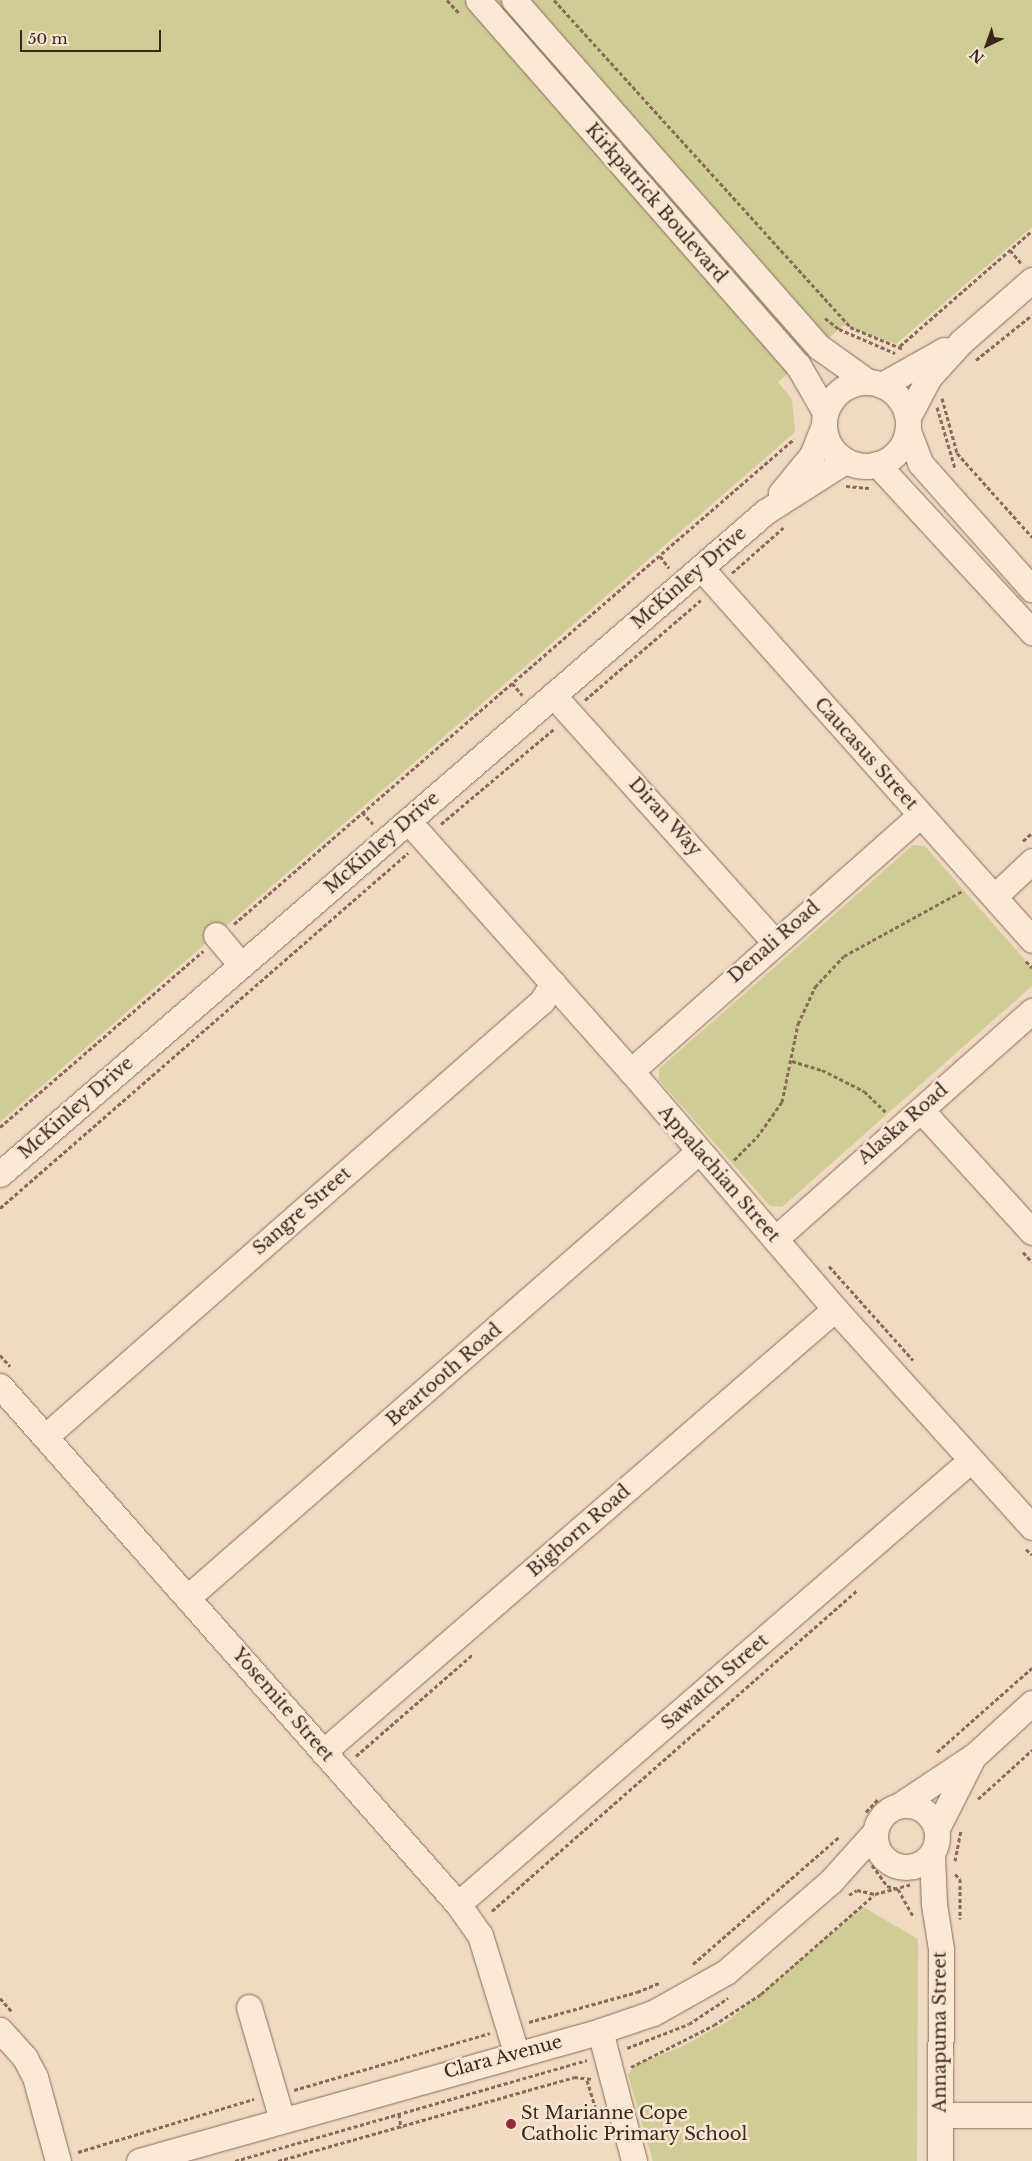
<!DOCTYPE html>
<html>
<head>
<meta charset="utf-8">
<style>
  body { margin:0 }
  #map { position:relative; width:1032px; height:2161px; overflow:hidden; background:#f0dac2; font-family:"Libre Baskerville",serif }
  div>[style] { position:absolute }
  .green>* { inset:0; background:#cfcc95 }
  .path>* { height:3px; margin-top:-1.5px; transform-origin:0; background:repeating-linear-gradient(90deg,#8b6a58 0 4px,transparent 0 6.5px) }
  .roads { filter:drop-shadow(0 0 1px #8b6a58) drop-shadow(0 0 1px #8b6a58) }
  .minor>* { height:25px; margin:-12.5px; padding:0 12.5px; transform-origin:12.5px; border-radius:12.5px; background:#fae9d6 }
  .minor>.ring { margin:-12.5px; padding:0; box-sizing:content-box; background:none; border:25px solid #fae9d6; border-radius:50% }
  .dots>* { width:14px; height:14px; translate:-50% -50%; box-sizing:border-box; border:2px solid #f7e6d2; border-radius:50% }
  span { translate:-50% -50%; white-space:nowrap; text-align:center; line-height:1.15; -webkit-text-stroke:5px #f7e6d2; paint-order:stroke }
  .street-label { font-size:18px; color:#3a261d }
  .poi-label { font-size:18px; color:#3a261d }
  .left { translate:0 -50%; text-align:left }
  .north { position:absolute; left:962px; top:20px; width:50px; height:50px; -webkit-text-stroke:4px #f7e6d2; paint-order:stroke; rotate:222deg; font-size:14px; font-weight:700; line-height:20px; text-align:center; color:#3a261d }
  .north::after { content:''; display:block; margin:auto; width:18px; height:22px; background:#3a261d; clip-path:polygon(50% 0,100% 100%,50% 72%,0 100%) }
  .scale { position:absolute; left:20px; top:30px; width:141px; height:22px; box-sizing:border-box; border:2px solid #3a261d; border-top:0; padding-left:6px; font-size:15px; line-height:18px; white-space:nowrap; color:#3a261d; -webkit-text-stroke:4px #f7e6d2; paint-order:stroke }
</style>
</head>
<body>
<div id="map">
  <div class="green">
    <div style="clip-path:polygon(0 0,1032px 0,1032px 227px,896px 344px,844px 325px,778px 382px,792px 399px,795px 432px,0 1122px)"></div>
    <div style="clip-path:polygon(913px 845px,925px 846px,1032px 968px,1032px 986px,782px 1207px,770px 1206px,659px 1080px,659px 1069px)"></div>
    <div style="clip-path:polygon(863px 1907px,918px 1939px,917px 2161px,653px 2161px,628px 2075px,634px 2065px,681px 2047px,728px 2021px)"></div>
  </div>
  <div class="path">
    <div style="left:447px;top:0;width:19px;rotate:47deg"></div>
    <div style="left:554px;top:0;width:441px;rotate:47.8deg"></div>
    <div style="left:850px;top:327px;width:57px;rotate:22.5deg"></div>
    <div style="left:1010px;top:250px;width:17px;rotate:50deg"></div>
    <div style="left:825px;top:318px;width:18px;rotate:38deg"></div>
    <div style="left:839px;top:329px;width:61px;rotate:23.2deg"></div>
    <div style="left:900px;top:346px;width:175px;rotate:-41.1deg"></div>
    <div style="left:976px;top:360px;width:72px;rotate:-38.8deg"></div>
    <div style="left:942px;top:398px;width:57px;rotate:74.7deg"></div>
    <div style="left:957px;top:453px;width:113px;rotate:48.2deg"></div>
    <div style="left:937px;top:407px;width:64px;rotate:73.6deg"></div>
    <div style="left:846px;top:486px;width:23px;rotate:5deg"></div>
    <div style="left:660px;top:556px;width:15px;rotate:53deg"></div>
    <div style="left:732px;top:573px;width:69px;rotate:-41.5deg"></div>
    <div style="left:512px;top:683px;width:16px;rotate:50deg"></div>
    <div style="left:585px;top:700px;width:153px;rotate:-40.8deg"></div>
    <div style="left:362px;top:812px;width:16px;rotate:47deg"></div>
    <div style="left:441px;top:824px;width:149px;rotate:-40.1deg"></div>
    <div style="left:1023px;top:841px;width:12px;rotate:-42deg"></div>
    <div style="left:234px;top:924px;width:741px;rotate:-40.89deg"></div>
    <div style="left:1026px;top:961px;width:9px;rotate:49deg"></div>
    <div style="left:792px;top:1061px;width:31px;rotate:17deg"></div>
    <div style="left:822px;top:1070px;width:47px;rotate:26.6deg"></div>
    <div style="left:864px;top:1091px;width:30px;rotate:44deg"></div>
    <div style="left:0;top:1127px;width:269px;rotate:-40.9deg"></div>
    <div style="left:734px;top:1160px;width:33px;rotate:-45deg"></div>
    <div style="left:757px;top:1137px;width:43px;rotate:-54.5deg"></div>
    <div style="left:782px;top:1102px;width:80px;rotate:-78.4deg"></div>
    <div style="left:798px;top:1024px;width:41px;rotate:-65.3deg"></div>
    <div style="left:815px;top:987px;width:42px;rotate:-46.9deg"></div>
    <div style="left:844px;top:956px;width:135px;rotate:-28.8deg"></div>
    <div style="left:0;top:1208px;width:541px;rotate:-41.03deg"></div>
    <div style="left:1023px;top:1252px;width:13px;rotate:48deg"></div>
    <div style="left:829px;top:1266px;width:126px;rotate:48.2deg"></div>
    <div style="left:0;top:1355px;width:15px;rotate:48deg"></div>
    <div style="left:1026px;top:1549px;width:8px;rotate:45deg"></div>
    <div style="left:937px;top:1752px;width:127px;rotate:-41.5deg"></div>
    <div style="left:356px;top:1756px;width:154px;rotate:-41deg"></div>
    <div style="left:978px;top:1799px;width:73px;rotate:-42.2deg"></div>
    <div style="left:866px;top:1812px;width:19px;rotate:-47deg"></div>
    <div style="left:955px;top:1861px;width:31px;rotate:-79deg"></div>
    <div style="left:872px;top:1865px;width:26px;rotate:54deg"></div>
    <div style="left:887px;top:1886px;width:11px;rotate:15deg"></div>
    <div style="left:898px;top:1889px;width:31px;rotate:61deg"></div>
    <div style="left:955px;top:1874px;width:7px;rotate:45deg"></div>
    <div style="left:960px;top:1879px;width:40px;rotate:90deg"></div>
    <div style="left:849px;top:1895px;width:9px;rotate:-32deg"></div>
    <div style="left:857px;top:1890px;width:18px;rotate:13deg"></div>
    <div style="left:875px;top:1894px;width:38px;rotate:-15deg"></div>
    <div style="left:492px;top:1911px;width:487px;rotate:-41.3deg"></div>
    <div style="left:693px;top:1964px;width:194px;rotate:-41deg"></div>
    <div style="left:0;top:1998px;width:18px;rotate:49deg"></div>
    <div style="left:529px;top:2022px;width:112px;rotate:-15.5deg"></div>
    <div style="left:637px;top:1992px;width:24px;rotate:-22deg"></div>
    <div style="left:627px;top:2048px;width:66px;rotate:-21.2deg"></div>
    <div style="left:689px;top:2024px;width:47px;rotate:-33.7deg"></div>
    <div style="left:631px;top:2067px;width:93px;rotate:-26.8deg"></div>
    <div style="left:714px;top:2025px;width:56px;rotate:-33.4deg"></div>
    <div style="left:761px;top:1994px;width:150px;rotate:-41.2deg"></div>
    <div style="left:587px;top:2080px;width:42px;rotate:73.3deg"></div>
    <div style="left:294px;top:2090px;width:204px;rotate:-16.2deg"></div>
    <div style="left:399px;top:2114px;width:14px;rotate:82deg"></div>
    <div style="left:78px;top:2152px;width:184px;rotate:-16.8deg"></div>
    <div style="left:235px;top:2161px;width:366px;rotate:-16deg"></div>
    <div style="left:278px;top:2161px;width:308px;rotate:-15.8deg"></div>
    <div style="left:574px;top:2077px;width:18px;rotate:6deg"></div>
  </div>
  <div class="roads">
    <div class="minor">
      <div style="left:478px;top:0;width:485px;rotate:48.8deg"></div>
      <div style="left:798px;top:365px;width:54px;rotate:60.1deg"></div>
      <div style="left:514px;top:0;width:462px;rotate:48.7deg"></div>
      <div style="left:819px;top:347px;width:60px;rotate:35.5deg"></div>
      <div class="ring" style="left:824px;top:382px;width:59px;height:59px"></div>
      <div style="left:882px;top:385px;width:71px;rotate:-29.4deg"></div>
      <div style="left:908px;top:417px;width:45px;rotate:-62.3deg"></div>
      <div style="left:929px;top:377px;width:49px;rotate:-47.5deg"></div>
      <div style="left:962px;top:341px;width:93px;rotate:-41.1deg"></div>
      <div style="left:908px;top:431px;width:34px;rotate:69deg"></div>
      <div style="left:920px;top:463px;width:169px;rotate:48.4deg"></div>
      <div style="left:877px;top:464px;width:229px;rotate:47.3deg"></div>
      <div style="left:781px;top:493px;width:49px;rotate:-50.8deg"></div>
      <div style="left:812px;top:455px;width:31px;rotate:-68deg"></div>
      <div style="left:701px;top:568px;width:498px;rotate:48.3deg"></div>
      <div style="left:553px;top:695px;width:331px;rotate:48.1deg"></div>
      <div style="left:408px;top:821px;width:335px;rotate:48.3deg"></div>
      <div style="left:631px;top:1071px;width:313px;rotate:49.4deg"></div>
      <div style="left:835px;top:1309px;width:294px;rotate:47.9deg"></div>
      <div style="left:995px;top:896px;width:51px;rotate:-43.4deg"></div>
      <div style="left:216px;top:935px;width:39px;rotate:50deg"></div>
      <div style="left:631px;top:1071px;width:386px;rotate:-41.5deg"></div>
      <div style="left:921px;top:1110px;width:165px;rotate:47.7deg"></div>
      <div style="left:0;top:1174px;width:1012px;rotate:-40.87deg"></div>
      <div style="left:765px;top:512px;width:95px;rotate:-32.5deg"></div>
      <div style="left:775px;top:1239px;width:344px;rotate:-41.6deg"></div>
      <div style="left:0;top:1386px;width:691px;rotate:48.52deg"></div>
      <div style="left:458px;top:1904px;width:38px;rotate:55deg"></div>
      <div style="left:480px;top:1935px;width:122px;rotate:72.9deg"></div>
      <div style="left:46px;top:1436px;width:660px;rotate:-41.25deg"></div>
      <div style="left:542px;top:1001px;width:21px;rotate:-59deg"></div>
      <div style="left:188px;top:1597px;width:678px;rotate:-41.11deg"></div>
      <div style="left:323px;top:1752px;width:677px;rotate:-40.87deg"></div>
      <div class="ring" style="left:875px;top:1805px;width:37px;height:37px"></div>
      <div style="left:900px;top:1805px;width:90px;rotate:-33.7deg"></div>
      <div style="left:975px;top:1755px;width:77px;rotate:-42.4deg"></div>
      <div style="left:937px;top:1828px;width:80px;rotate:-63.1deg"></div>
      <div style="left:932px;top:1854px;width:50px;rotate:87.7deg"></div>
      <div style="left:934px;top:1904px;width:46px;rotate:81.2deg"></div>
      <div style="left:941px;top:1949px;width:212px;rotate:90.3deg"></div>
      <div style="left:458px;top:1904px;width:678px;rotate:-40.88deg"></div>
      <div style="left:249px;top:2007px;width:118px;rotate:73.7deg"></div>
      <div style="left:0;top:2030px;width:38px;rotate:48deg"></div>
      <div style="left:25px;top:2058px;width:21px;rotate:62deg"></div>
      <div style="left:35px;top:2077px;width:87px;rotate:74.7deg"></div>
      <div style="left:600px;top:2031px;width:134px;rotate:75.3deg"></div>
      <div style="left:941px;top:2115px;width:91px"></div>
      <div style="left:139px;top:2161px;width:479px;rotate:-15.7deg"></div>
      <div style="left:600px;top:2031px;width:56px;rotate:-18.8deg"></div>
      <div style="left:653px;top:2013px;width:84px;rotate:-29.3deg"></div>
      <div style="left:726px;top:1972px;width:139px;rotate:-40.9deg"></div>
      <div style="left:831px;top:1881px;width:66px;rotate:-48.1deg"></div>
    </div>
  </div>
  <div class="dots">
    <div style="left:511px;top:2124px;background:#9d253b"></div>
  </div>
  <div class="street-label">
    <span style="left:656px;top:203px;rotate:49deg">Kirkpatrick Boulevard</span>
    <span style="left:689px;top:578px;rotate:-41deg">McKinley Drive</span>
    <span style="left:866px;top:754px;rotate:48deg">Caucasus Street</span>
    <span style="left:665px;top:817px;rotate:48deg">Diran Way</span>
    <span style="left:382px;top:843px;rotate:-41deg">McKinley Drive</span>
    <span style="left:774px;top:942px;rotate:-41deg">Denali Road</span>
    <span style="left:76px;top:1108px;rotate:-41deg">McKinley Drive</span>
    <span style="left:903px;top:1124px;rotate:-41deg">Alaska Road</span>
    <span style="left:719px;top:1174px;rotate:49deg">Appalachian Street</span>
    <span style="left:302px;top:1211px;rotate:-41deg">Sangre Street</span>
    <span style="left:444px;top:1375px;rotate:-41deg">Beartooth Road</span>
    <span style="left:579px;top:1531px;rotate:-41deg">Bighorn Road</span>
    <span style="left:715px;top:1682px;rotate:-41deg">Sawatch Street</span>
    <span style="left:283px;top:1705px;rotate:49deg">Yosemite Street</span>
    <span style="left:940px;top:2032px;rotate:-90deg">Annapuma Street</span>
    <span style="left:503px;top:2057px;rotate:-15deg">Clara Avenue</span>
  </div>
  <div class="poi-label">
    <span class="left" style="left:521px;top:2124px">St Marianne Cope<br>Catholic Primary School</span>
  </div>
  <div class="north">N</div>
  <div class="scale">50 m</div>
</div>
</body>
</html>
